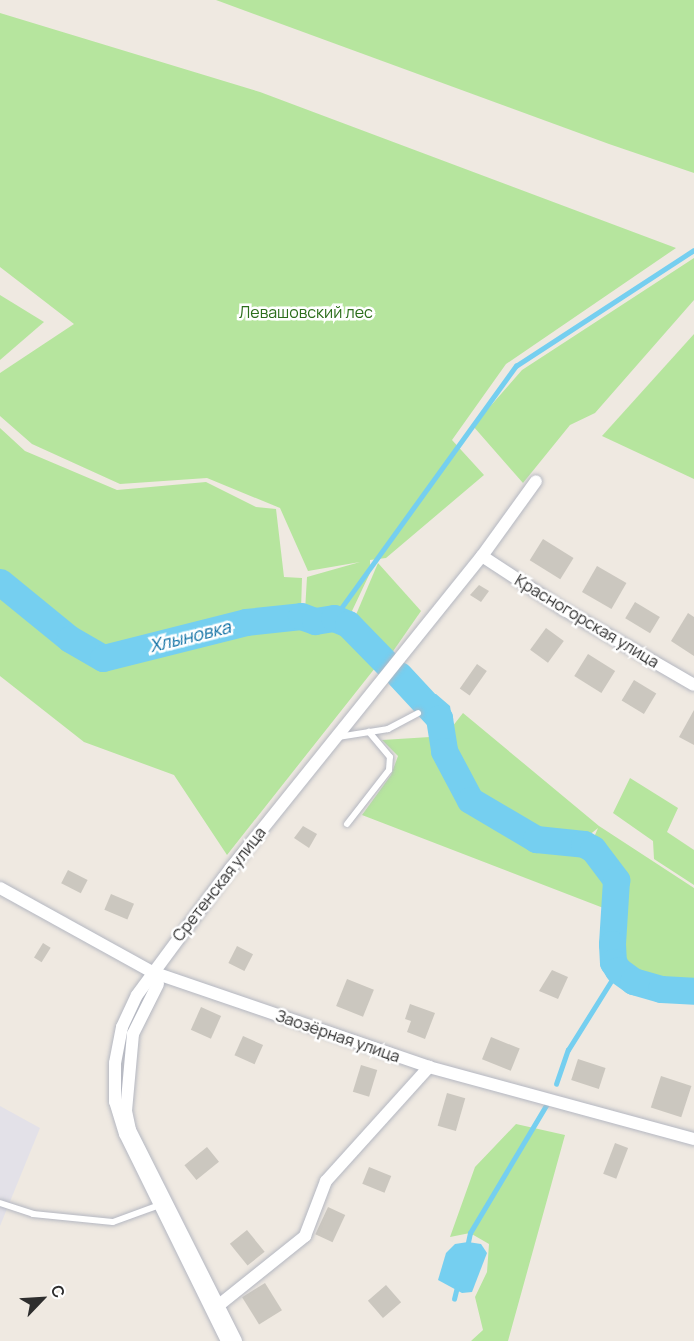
<!DOCTYPE html>
<html>
<head>
<meta charset="utf-8">
<style>
  body { margin:0 }
  #map { position:relative; width:694px; height:1341px; overflow:hidden; background:#efe9e1; font-family:Manrope,sans-serif }
  div>[style] { position:absolute }
  .industrial>* { inset:0; background:#e3e1e8 }
  .green>* { inset:0; background:#b6e59e }
  .water>* { inset:0; background:#75cff0 }
  .stream>* { height:4.5px; margin:-2.25px; padding:0 2.25px; transform-origin:2.25px; border-radius:2.25px; background:#75cff0 }
  .river>* { height:27px; margin:-13.5px; padding:0 13.5px; transform-origin:13.5px; border-radius:13.5px; background:#75cff0 }
  .building>* { inset:0; background:#cbc7bf; transform-origin:0 0 }
  .roads { filter:drop-shadow(0 0 2px #b4b7c1) drop-shadow(0 0 2px #b4b7c1) }
  .lane>* { height:6px; margin:-3px; padding:0 3px; transform-origin:3px; border-radius:3px; background:#fff }
  .street>* { height:12px; margin:-6px; padding:0 6px; transform-origin:6px; border-radius:6px; background:#fff }
  span { translate:-50% -50%; white-space:nowrap; text-align:center; line-height:1.15; -webkit-text-stroke:5px #fff; paint-order:stroke }
  .park-label { font-size:16px; color:#2c6e1b }
  .street-label { font-size:16px; color:#2e2e2e }
  .water-label { font-size:18px; color:#0d6fa3; font-style:italic }
  .north { position:absolute; left:12px; top:1269px; width:60px; height:60px; -webkit-text-stroke:4px #fff; paint-order:stroke; rotate:65deg; font-size:16px; font-weight:700; line-height:24px; text-align:center; color:#2e2e2e }
  .north::after { content:''; display:block; margin:auto; width:21px; height:27px; background:#2e2e2e; clip-path:polygon(50% 0,100% 100%,50% 72%,0 100%) }
</style>
</head>
<body>
<div id="map">
  <div class="industrial">
    <div style="clip-path:polygon(0 1106px,40px 1128px,0 1226px)"></div>
  </div>
  <div class="green">
    <div style="clip-path:polygon(216px 0,694px 0,694px 173px,609px 144px)"></div>
    <div style="clip-path:polygon(0 13px,260px 92px,676px 248px,506px 364px,452px 440px,484px 475px,386px 558px,370px 560px,370px 573px,352px 611px,334px 618px,305px 611px,307px 577px,360px 562px,308px 571px,280px 508px,207px 478px,120px 484px,32px 444px,0 416px,0 373px,74px 324px,0 267px)"></div>
    <div style="clip-path:polygon(694px 258px,694px 300px,595px 413px,570px 425px,523px 483px,473px 426px,522px 370px)"></div>
    <div style="clip-path:polygon(0 295px,44px 322px,0 360px)"></div>
    <div style="clip-path:polygon(694px 334px,694px 479px,602px 436px)"></div>
    <div style="clip-path:polygon(0 428px,25px 451px,117px 490px,206px 482px,256px 507px,276px 509px,284px 577px,302px 578px,301px 610px,215px 617px,201px 628px,168px 632px,150px 643px,125px 649px,103px 651px,78px 638px,20px 585px,0 574px)"></div>
    <div style="clip-path:polygon(378px 563px,421px 611px,387px 660px,355px 617px)"></div>
    <div style="clip-path:polygon(0 592px,79px 654px,100px 666px,281px 622px,346px 634px,375px 668px,227px 855px,174px 775px,84px 742px,0 676px)"></div>
    <div style="clip-path:polygon(463px 713px,599px 826px,694px 888px,694px 995px,643px 979px,621px 964px,626px 880px,592px 842px,598px 828px,588px 836px,550px 837px,525px 830px,463px 783px,445px 736px)"></div>
    <div style="clip-path:polygon(430px 737px,467px 804px,535px 844px,583px 849px,610px 893px,606px 909px,362px 815px,391px 775px,398px 756px,382px 740px)"></div>
    <div style="clip-path:polygon(630px 778px,678px 808px,667px 832px,694px 850px,694px 885px,654px 859px,653px 841px,613px 813px)"></div>
    <div style="clip-path:polygon(516px 1124px,565px 1135px,508px 1341px,471px 1341px,483px 1330px,475px 1297px,487px 1272px,489px 1244px,470px 1233px,450px 1237px,475px 1167px)"></div>
  </div>
  <div class="water">
    <div style="clip-path:polygon(421px 680px,427px 695px,436px 694px,450px 706px,451px 712px,444px 720px,446px 725px,440px 728px,419px 701px,415px 692px)"></div>
    <div style="clip-path:polygon(468px 1242px,481px 1244px,487px 1253px,472px 1292px,462px 1293px,438px 1280px,446px 1253px,455px 1244px)"></div>
  </div>
  <div class="stream">
    <div style="left:334px;top:618px;width:311px;rotate:-54.2deg"></div>
    <div style="left:516px;top:366px;width:212px;rotate:-33.1deg"></div>
    <div style="left:556px;top:1084px;width:36px;rotate:-71deg"></div>
    <div style="left:568px;top:1050px;width:94px;rotate:-58deg"></div>
    <div style="left:467px;top:1247px;width:14px;rotate:-78deg"></div>
    <div style="left:470px;top:1233px;width:152px;rotate:-59.2deg"></div>
    <div style="left:454px;top:1299px;width:12px;rotate:-76deg"></div>
  </div>
  <div class="river">
    <div style="left:0;top:582px;width:90px;rotate:39.2deg"></div>
    <div style="left:70px;top:639px;width:38px;rotate:30deg"></div>
    <div style="left:103px;top:658px;width:147px;rotate:-14.1deg"></div>
    <div style="left:246px;top:622px;width:55px;rotate:-6.2deg"></div>
    <div style="left:301px;top:616px;width:15px;rotate:20deg"></div>
    <div style="left:315px;top:621px;width:19px;rotate:-9deg"></div>
    <div style="left:334px;top:618px;width:15px;rotate:23deg"></div>
    <div style="left:348px;top:624px;width:56px;rotate:45.7deg"></div>
    <div style="left:399px;top:675px;width:59px;rotate:47.1deg"></div>
    <div style="left:439px;top:718px;width:33px;rotate:81deg"></div>
    <div style="left:444px;top:751px;width:55px;rotate:62deg"></div>
    <div style="left:470px;top:800px;width:77px;rotate:30.6deg"></div>
    <div style="left:536px;top:839px;width:48px;rotate:5.9deg"></div>
    <div style="left:584px;top:844px;width:10px;rotate:29deg"></div>
    <div style="left:593px;top:849px;width:39px;rotate:53deg"></div>
    <div style="left:616px;top:880px;width:64px;rotate:93.6deg"></div>
    <div style="left:612px;top:944px;width:18px;rotate:87deg"></div>
    <div style="left:613px;top:962px;width:9px;rotate:58deg"></div>
    <div style="left:618px;top:970px;width:19px;rotate:36deg"></div>
    <div style="left:633px;top:981px;width:29px;rotate:16deg"></div>
    <div style="left:661px;top:989px;width:33px;rotate:3deg"></div>
  </div>
  <div class="building">
    <div style="left:543px;top:539px;width:36px;height:25px;rotate:32deg"></div>
    <div style="left:597px;top:566px;width:34px;height:30px;rotate:30deg"></div>
    <div style="clip-path:polygon(479px 585px,489px 591px,481px 602px,470px 595px)"></div>
    <div style="left:635px;top:602px;width:29px;height:19px;rotate:31deg"></div>
    <div style="clip-path:polygon(688px 613px,694px 617px,694px 656px,671px 641px)"></div>
    <div style="left:546px;top:628px;width:22px;height:27px;rotate:36deg"></div>
    <div style="left:588px;top:654px;width:32px;height:26px;rotate:32deg"></div>
    <div style="left:477px;top:664px;width:12px;height:30px;rotate:35deg"></div>
    <div style="left:634px;top:680px;width:26px;height:24px;rotate:31deg"></div>
    <div style="clip-path:polygon(694px 710px,694px 745px,679px 737px)"></div>
    <div style="clip-path:polygon(303px 826px,317px 834px,309px 848px,294px 838px)"></div>
    <div style="left:68px;top:870px;width:22px;height:15px;rotate:27deg"></div>
    <div style="left:111px;top:894px;width:25px;height:17px;rotate:23deg"></div>
    <div style="left:43px;top:943px;width:9px;height:17px;rotate:32deg"></div>
    <div style="left:237px;top:946px;width:18px;height:19px;rotate:27deg"></div>
    <div style="clip-path:polygon(552px 970px,568px 977px,558px 999px,539px 991px)"></div>
    <div style="left:347px;top:979px;width:29px;height:29px;rotate:22deg"></div>
    <div style="clip-path:polygon(410px 1004px,435px 1013px,425px 1039px,407px 1032px,411px 1021px,405px 1019px)"></div>
    <div style="left:201px;top:1007px;width:22px;height:25px;rotate:24deg"></div>
    <div style="left:243px;top:1036px;width:22px;height:21px;rotate:24deg"></div>
    <div style="left:491px;top:1037px;width:31px;height:24px;rotate:22deg"></div>
    <div style="left:578px;top:1059px;width:29px;height:22px;rotate:18deg"></div>
    <div style="left:361px;top:1065px;width:17px;height:28px;rotate:17deg"></div>
    <div style="left:661px;top:1076px;width:32px;height:33px;rotate:18deg"></div>
    <div style="left:447px;top:1093px;width:19px;height:34px;rotate:16deg"></div>
    <div style="left:615px;top:1143px;width:14px;height:33px;rotate:21deg"></div>
    <div style="left:207px;top:1147px;width:19px;height:29px;rotate:51deg"></div>
    <div style="left:369px;top:1167px;width:24px;height:18px;rotate:22deg"></div>
    <div style="left:328px;top:1207px;width:19px;height:30px;rotate:25deg"></div>
    <div style="left:247px;top:1230px;width:28px;height:22px;rotate:51deg"></div>
    <div style="left:265px;top:1283px;width:32px;height:27px;rotate:58deg"></div>
    <div style="left:386px;top:1285px;width:23px;height:24px;rotate:49deg"></div>
  </div>
  <div class="roads">
    <div class="lane">
      <div style="left:338px;top:737px;width:51px;rotate:-9.1deg"></div>
      <div style="left:388px;top:729px;width:34px;rotate:-28deg"></div>
      <div style="left:347px;top:824px;width:68px;rotate:-52.1deg"></div>
      <div style="left:389px;top:770px;width:13px;rotate:-86deg"></div>
      <div style="left:390px;top:757px;width:33px;rotate:-130deg"></div>
      <div style="left:0;top:1203px;width:35px;rotate:18deg"></div>
      <div style="left:33px;top:1214px;width:80px;rotate:5.7deg"></div>
      <div style="left:113px;top:1222px;width:47px;rotate:-20deg"></div>
    </div>
    <div class="street">
      <div style="left:482px;top:556px;width:97px;rotate:33.2deg"></div>
      <div style="left:563px;top:609px;width:151px;rotate:30.1deg"></div>
      <div style="left:0;top:888px;width:174px;rotate:28.9deg"></div>
      <div style="left:152px;top:972px;width:293px;rotate:18.9deg"></div>
      <div style="left:429px;top:1067px;width:275px;rotate:15.2deg"></div>
      <div style="left:158px;top:984px;width:56px;rotate:116.6deg"></div>
      <div style="left:133px;top:1034px;width:77px;rotate:95.2deg"></div>
      <div style="left:126px;top:1111px;width:19px;rotate:78deg"></div>
      <div style="left:130px;top:1130px;width:236px;rotate:63.3deg"></div>
      <div style="left:214px;top:1309px;width:117px;rotate:-38.7deg"></div>
      <div style="left:305px;top:1236px;width:59px;rotate:-69.1deg"></div>
      <div style="left:326px;top:1181px;width:154px;rotate:-47.9deg"></div>
      <div style="left:227px;top:1341px;width:231px;rotate:-116.2deg"></div>
      <div style="left:125px;top:1134px;width:34px;rotate:-107deg"></div>
      <div style="left:115px;top:1102px;width:39px;rotate:-90deg"></div>
      <div style="left:115px;top:1063px;width:37px;rotate:-79deg"></div>
      <div style="left:122px;top:1027px;width:35px;rotate:-65deg"></div>
      <div style="left:137px;top:995px;width:158px;rotate:-53.5deg"></div>
      <div style="left:231px;top:868px;width:400px;rotate:-51.2deg"></div>
      <div style="left:482px;top:556px;width:92px;rotate:-54.2deg"></div>
    </div>
  </div>
  <div class="park-label">
    <span style="left:306px;top:312px">Левашовский лес</span>
  </div>
  <div class="street-label">
    <span style="left:587px;top:621px;rotate:31deg">Красногорская улица</span>
    <span style="left:219px;top:884px;rotate:-52deg">Сретенская улица</span>
    <span style="left:338px;top:1036px;rotate:19deg">Заозёрная улица</span>
  </div>
  <div class="water-label">
    <span style="left:190px;top:636px;rotate:-14deg">Хлыновка</span>
  </div>
  <div class="north">С</div>
</div>
</body>
</html>
